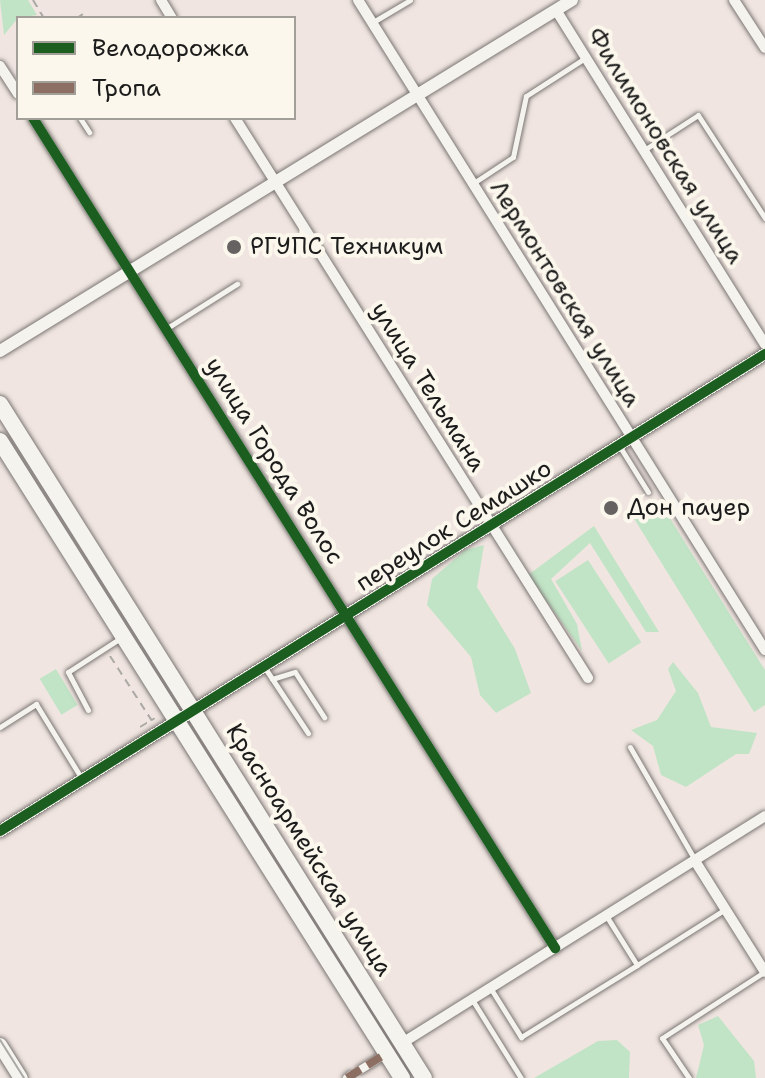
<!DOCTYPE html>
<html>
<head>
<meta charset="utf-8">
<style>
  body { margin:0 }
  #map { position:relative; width:765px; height:1078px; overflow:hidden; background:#f0e5e0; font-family:"Shantell Sans",sans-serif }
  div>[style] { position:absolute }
  .green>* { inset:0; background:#c2e4c6; transform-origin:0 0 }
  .path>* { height:2px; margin-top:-1px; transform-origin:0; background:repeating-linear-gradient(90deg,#aba9a6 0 8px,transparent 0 14px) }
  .roads { filter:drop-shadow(0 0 2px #7b7674) drop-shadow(0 0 2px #7b7674) }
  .service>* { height:5px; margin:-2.5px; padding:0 2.5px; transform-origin:2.5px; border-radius:2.5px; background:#f5f3ee }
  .pedestrian>* { height:8px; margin:-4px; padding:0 4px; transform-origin:4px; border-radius:4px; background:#f5f3ee }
  .minor>* { height:10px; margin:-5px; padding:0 5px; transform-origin:5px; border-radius:5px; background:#f5f3ee }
  .tertiary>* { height:12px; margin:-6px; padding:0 6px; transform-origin:6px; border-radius:6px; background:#f5f3ee }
  .secondary>* { height:14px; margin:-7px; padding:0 7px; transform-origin:7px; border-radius:7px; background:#f5f3ee }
  .primary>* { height:16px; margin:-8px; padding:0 8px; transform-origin:8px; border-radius:8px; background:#f5f3ee }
  .tram>* { height:2px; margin:-1px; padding:0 1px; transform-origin:1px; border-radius:1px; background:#aba9a6 }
  .quiet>* { height:8px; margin-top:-4px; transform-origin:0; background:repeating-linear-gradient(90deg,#8d6e63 0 16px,transparent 0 24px) }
  .cycleway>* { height:10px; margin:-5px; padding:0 5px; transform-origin:5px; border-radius:5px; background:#1b5e20 }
  .dots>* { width:22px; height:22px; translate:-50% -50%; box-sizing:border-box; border:4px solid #fbf7ec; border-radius:50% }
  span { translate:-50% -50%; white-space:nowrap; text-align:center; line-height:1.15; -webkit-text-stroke:8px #fbf7ec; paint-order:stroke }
  .street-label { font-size:24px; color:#1c1c1c }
  .poi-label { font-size:24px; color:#1c1c1c }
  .left { translate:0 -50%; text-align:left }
  .legend { position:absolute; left:16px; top:16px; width:280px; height:104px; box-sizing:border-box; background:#fbf7ec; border:2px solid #a29f99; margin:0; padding:10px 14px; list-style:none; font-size:24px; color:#1c1c1c }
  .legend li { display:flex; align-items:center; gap:16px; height:40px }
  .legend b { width:40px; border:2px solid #a29f99 }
</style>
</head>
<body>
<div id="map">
  <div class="green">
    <div style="clip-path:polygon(0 0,28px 0,37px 15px,18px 18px,4px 35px)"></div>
    <div style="clip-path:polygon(659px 501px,765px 670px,765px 705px,754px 712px,633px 517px)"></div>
    <div style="clip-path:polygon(594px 526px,659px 632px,646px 632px,590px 543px,551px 579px,577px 624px,582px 651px,528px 575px)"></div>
    <div style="clip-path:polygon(484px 545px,477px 587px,515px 649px,531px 693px,496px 713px,480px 695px,471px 657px,427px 605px,432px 579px,465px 550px)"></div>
    <div style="left:588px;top:560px;width:98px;height:39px;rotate:57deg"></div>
    <div style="clip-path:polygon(673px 662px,698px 693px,711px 727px,757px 733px,749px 754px,736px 754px,686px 787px,661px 775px,653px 746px,631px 730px,657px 720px,676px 691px,668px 669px)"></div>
    <div style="left:56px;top:669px;width:42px;height:19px;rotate:59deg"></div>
    <div style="clip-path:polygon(718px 1016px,754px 1061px,756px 1078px,696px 1078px,704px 1045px,698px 1025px)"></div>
    <div style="clip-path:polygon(617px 1040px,630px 1052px,629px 1078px,534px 1078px,598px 1041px)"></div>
  </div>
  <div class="path">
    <div style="left:33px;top:0;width:21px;rotate:59deg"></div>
    <div style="left:77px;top:18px;width:7px;rotate:-34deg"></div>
    <div style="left:110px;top:656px;width:77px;rotate:57.1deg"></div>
    <div style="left:140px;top:727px;width:17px;rotate:-31deg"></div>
  </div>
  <div class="roads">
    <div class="service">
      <div style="left:373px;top:22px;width:43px;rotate:-30.7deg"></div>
      <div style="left:80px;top:118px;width:17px;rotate:57deg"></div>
      <div style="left:644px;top:150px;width:64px;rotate:-32.9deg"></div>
      <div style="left:698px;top:115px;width:123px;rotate:57deg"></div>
      <div style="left:472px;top:184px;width:49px;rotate:-33.4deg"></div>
      <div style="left:513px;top:157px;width:62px;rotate:-78deg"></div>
      <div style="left:526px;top:96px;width:70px;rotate:-32.8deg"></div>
      <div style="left:167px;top:328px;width:83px;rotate:-32.2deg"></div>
      <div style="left:620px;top:447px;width:53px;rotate:58.1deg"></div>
      <div style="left:265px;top:668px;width:78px;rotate:56.5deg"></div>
      <div style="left:272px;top:679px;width:24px;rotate:-17deg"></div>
      <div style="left:295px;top:672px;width:54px;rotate:57.2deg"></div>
      <div style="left:88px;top:710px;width:43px;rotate:-117.8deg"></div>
      <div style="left:68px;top:672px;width:61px;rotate:-32.9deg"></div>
      <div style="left:0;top:727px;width:43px;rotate:-32.6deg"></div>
      <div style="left:36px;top:704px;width:88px;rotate:58.5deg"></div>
      <div style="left:630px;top:747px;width:130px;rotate:60.1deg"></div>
      <div style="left:637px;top:965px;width:103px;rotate:-32.3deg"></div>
      <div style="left:491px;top:989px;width:57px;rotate:58deg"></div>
      <div style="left:521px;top:1037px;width:137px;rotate:-31.8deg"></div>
      <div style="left:637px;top:965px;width:57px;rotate:-122deg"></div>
      <div style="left:473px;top:1001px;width:91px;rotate:58.1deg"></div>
      <div style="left:689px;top:1078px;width:48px;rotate:-124deg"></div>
      <div style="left:662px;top:1038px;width:121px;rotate:-32.9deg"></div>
    </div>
    <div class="pedestrian">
      <div style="left:360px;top:1070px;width:32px;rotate:-32deg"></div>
      <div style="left:347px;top:1078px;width:5px;rotate:-37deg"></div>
    </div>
    <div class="minor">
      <div style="left:161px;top:0;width:21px;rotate:59deg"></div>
      <div style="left:358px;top:0;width:767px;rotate:57.95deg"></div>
      <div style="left:734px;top:0;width:57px;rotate:57.1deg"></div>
      <div style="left:556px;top:10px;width:394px;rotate:58deg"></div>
      <div style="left:0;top:66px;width:33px;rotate:57deg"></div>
      <div style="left:33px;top:118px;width:981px;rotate:57.83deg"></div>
      <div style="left:235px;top:118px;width:662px;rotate:57.77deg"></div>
      <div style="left:695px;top:861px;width:131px;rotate:57.8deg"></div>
      <div style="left:402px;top:1043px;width:428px;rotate:-32deg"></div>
    </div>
    <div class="tertiary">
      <div style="left:0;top:351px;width:671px;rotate:-31.53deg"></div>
      <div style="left:0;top:831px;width:902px;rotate:-31.94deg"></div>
    </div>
    <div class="secondary">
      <div style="left:0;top:1045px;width:39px;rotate:58deg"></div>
    </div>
    <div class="primary">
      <div style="left:0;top:404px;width:796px;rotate:57.83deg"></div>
      <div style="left:0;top:441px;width:753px;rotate:57.74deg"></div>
    </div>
  </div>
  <div class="tram">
    <div style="left:0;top:1040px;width:45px;rotate:57.7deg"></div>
  </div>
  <div class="quiet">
    <div style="left:347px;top:1078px;width:47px;rotate:-32deg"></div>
  </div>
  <div class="cycleway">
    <div style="left:33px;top:118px;width:981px;rotate:57.83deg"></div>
    <div style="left:0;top:831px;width:902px;rotate:-31.94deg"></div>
  </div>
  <div class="dots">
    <div style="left:234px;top:247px;background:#666261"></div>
    <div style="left:611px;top:508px;background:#666261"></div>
  </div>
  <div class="street-label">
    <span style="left:665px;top:146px;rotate:58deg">Филимоновская улица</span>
    <span style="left:565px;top:294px;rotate:58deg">Лермонтовская улица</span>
    <span style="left:428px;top:387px;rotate:58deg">улица Тельмана</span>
    <span style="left:274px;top:461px;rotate:58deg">улица Города Волос</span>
    <span style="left:454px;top:526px;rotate:-32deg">переулок Семашко</span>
    <span style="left:309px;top:850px;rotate:58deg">Красноармейская улица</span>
  </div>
  <div class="poi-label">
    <span class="left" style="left:250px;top:247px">РГУПС Техникум</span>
    <span class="left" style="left:627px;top:508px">Дон пауер</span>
  </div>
  <ul class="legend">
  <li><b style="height:10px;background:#1b5e20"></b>Велодорожка</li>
  <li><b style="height:10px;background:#8d6e63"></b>Тропа</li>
  </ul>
</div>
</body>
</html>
